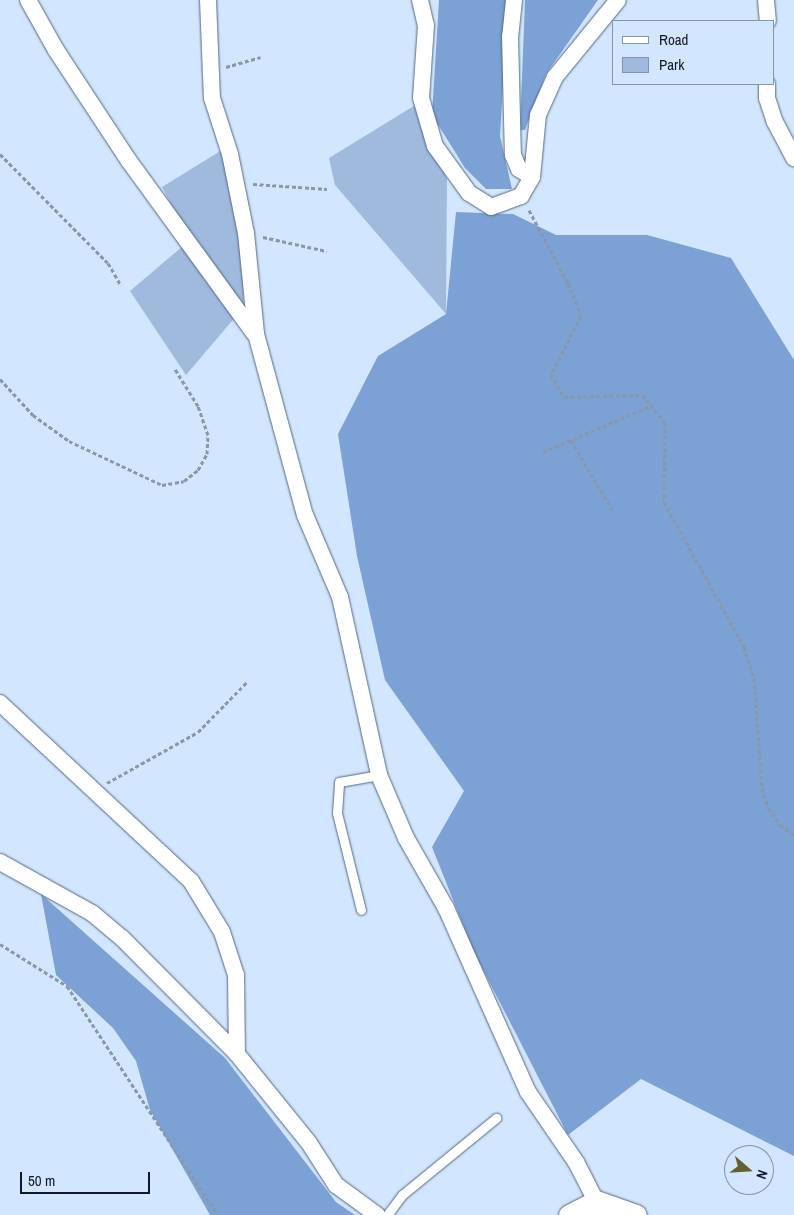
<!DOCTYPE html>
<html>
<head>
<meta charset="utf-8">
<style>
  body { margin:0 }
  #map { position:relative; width:794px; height:1215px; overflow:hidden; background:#d3e6ff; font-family:"Archivo Narrow",sans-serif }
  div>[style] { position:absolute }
  .green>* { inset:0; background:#a0bade }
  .forest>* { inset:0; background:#7ba1d5 }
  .path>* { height:3px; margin-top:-1.5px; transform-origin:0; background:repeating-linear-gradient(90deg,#8897aa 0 4px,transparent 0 6.5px) }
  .roads { filter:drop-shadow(0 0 1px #536782) drop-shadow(0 0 1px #536782) }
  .service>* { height:9px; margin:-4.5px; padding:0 4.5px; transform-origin:4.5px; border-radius:4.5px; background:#fff }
  .minor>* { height:16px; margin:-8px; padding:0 8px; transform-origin:8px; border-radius:8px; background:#fff }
  .tertiary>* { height:21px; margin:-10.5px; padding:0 10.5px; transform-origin:10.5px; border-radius:10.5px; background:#fff }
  span { translate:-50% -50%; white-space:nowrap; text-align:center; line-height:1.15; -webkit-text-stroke:5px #d3e6ff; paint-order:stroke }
  .legend { position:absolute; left:612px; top:20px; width:162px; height:65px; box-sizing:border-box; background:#d3e6ff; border:1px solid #8594a7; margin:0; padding:6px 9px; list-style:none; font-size:15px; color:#111924 }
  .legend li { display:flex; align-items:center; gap:10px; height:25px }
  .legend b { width:25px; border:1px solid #8594a7 }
  .north { position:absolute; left:724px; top:1145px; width:50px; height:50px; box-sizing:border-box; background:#d3e6ff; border:1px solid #8594a7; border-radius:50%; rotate:109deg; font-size:14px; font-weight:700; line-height:20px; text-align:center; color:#111924 }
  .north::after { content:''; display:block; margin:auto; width:18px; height:22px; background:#64612e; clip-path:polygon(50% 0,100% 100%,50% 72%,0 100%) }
  .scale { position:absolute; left:20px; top:1172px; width:130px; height:22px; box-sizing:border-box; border:2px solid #111924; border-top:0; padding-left:6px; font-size:15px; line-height:18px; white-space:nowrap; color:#111924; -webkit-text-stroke:4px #d3e6ff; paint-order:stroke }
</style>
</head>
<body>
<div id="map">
  <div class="green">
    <div style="clip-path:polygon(417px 104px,447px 179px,446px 314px,335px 185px,329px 158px)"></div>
    <div style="clip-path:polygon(222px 150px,245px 248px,243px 308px,186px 375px,130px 291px,190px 240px,162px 187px)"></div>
  </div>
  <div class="forest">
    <div style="clip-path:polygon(439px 0,508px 0,500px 136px,512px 189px,486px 189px,465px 168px,432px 115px)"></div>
    <div style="clip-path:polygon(525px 0,598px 0,546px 74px,525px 130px,520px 130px)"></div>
    <div style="clip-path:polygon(456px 212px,513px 214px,556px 235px,647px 235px,731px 258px,794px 360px,794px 1156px,641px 1079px,568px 1135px,473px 950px,432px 847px,464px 791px,385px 680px,357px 556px,338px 434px,378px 356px,446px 314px)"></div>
    <div style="clip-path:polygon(41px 894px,225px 1058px,336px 1202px,355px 1215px,210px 1215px,150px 1110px,136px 1061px,113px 1028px,56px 975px)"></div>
  </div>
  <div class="path">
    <div style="left:226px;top:67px;width:36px;rotate:-16deg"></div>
    <div style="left:0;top:154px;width:153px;rotate:45.3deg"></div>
    <div style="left:108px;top:263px;width:24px;rotate:60deg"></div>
    <div style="left:253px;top:184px;width:74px;rotate:3.9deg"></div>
    <div style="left:529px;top:210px;width:83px;rotate:61.9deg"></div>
    <div style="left:568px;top:283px;width:35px;rotate:68deg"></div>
    <div style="left:581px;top:316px;width:65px;rotate:117.3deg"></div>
    <div style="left:551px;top:374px;width:26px;rotate:61deg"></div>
    <div style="left:564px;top:397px;width:78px;rotate:-1.5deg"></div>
    <div style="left:642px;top:395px;width:35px;rotate:50deg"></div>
    <div style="left:665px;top:422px;width:80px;rotate:90.7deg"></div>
    <div style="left:664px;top:502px;width:166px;rotate:61.1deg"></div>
    <div style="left:744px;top:647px;width:33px;rotate:72deg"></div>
    <div style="left:754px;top:678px;width:110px;rotate:85.8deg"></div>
    <div style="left:762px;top:788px;width:21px;rotate:73deg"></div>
    <div style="left:768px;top:808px;width:21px;rotate:55deg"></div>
    <div style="left:780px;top:825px;width:17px;rotate:36deg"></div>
    <div style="left:263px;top:237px;width:65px;rotate:12.5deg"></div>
    <div style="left:0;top:379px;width:49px;rotate:47.5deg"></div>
    <div style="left:33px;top:415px;width:44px;rotate:35.8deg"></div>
    <div style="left:69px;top:441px;width:103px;rotate:25.3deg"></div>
    <div style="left:162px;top:485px;width:22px;rotate:-10deg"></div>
    <div style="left:184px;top:481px;width:18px;rotate:-38deg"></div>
    <div style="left:198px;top:470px;width:18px;rotate:-61deg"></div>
    <div style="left:207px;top:454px;width:19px;rotate:-87deg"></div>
    <div style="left:208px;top:435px;width:31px;rotate:-109deg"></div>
    <div style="left:198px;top:406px;width:44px;rotate:-121.9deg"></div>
    <div style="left:571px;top:440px;width:81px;rotate:59.6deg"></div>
    <div style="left:543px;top:452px;width:117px;rotate:-23.1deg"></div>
    <div style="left:107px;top:783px;width:104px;rotate:-29.3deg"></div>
    <div style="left:198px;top:732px;width:70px;rotate:-45.6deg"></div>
    <div style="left:0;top:944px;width:79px;rotate:32.1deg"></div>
    <div style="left:67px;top:986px;width:274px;rotate:56.6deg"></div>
  </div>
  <div class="roads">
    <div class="service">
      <div style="left:361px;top:910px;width:100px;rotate:-103.9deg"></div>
      <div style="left:337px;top:813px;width:31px;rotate:-86deg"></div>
      <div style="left:339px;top:782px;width:41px;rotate:-9.9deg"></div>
      <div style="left:387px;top:1215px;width:25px;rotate:-53deg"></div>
      <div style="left:402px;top:1195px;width:122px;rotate:-39.3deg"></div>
    </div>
    <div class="minor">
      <div style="left:28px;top:0;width:57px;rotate:60.8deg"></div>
      <div style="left:56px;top:50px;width:133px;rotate:56.7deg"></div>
      <div style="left:129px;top:161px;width:213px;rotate:54deg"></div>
      <div style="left:208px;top:0;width:98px;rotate:87.7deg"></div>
      <div style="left:212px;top:98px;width:59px;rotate:72.2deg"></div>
      <div style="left:230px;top:154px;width:81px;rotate:78.6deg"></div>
      <div style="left:246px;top:233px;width:101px;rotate:84.3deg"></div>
      <div style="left:256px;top:334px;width:188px;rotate:74.9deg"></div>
      <div style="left:305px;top:515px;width:89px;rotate:66.9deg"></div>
      <div style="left:340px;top:597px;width:182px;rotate:77.6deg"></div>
      <div style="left:379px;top:775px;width:69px;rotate:66.8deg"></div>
      <div style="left:406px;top:838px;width:81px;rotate:60.3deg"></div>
      <div style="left:446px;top:908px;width:201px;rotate:66deg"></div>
      <div style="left:528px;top:1092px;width:85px;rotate:55.6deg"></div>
      <div style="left:576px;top:1162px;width:44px;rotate:62.9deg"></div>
      <div style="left:596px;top:1201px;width:14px;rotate:78deg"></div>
      <div style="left:420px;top:0;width:26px;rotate:77deg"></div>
      <div style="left:426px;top:25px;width:73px;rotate:93.9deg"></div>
      <div style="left:421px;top:98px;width:50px;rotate:73.7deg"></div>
      <div style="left:435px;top:146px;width:58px;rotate:54.1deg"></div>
      <div style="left:469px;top:193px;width:26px;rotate:32deg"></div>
      <div style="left:491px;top:207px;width:32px;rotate:-20deg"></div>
      <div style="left:521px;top:196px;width:22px;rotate:-60deg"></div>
      <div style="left:532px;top:177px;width:62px;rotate:-84.5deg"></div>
      <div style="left:538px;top:115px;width:42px;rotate:-65.9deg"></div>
      <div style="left:555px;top:77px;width:99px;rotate:-50.7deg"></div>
      <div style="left:514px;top:0;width:36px;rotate:96deg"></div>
      <div style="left:510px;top:36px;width:119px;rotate:88.6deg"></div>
      <div style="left:513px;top:155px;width:15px;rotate:67deg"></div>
      <div style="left:519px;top:169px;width:15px;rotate:32deg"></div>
      <div style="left:766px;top:0;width:21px;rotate:85deg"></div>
      <div style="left:767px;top:84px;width:14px;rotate:90deg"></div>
      <div style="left:767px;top:98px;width:25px;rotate:72deg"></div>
      <div style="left:775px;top:122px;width:41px;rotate:62.2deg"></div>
      <div style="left:0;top:703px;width:261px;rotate:43deg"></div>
      <div style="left:191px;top:881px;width:60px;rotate:58.7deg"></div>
      <div style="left:222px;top:932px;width:45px;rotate:72deg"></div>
      <div style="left:236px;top:975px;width:79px;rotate:89.3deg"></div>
      <div style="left:0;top:862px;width:105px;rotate:29deg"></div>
      <div style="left:92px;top:913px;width:39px;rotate:40deg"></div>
      <div style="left:122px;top:938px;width:163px;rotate:45.2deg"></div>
      <div style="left:237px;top:1054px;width:114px;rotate:51deg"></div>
      <div style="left:309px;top:1143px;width:50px;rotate:57.3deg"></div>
      <div style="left:336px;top:1185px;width:51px;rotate:36.2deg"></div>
    </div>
    <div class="tertiary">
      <div style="left:569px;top:1215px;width:30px;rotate:-27deg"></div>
      <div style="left:596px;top:1201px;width:42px;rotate:19.3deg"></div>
    </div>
  </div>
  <ul class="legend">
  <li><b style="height:6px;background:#fff"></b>Road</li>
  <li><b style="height:14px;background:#a0bade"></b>Park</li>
  </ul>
  <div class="north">N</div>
  <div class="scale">50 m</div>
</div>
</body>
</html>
